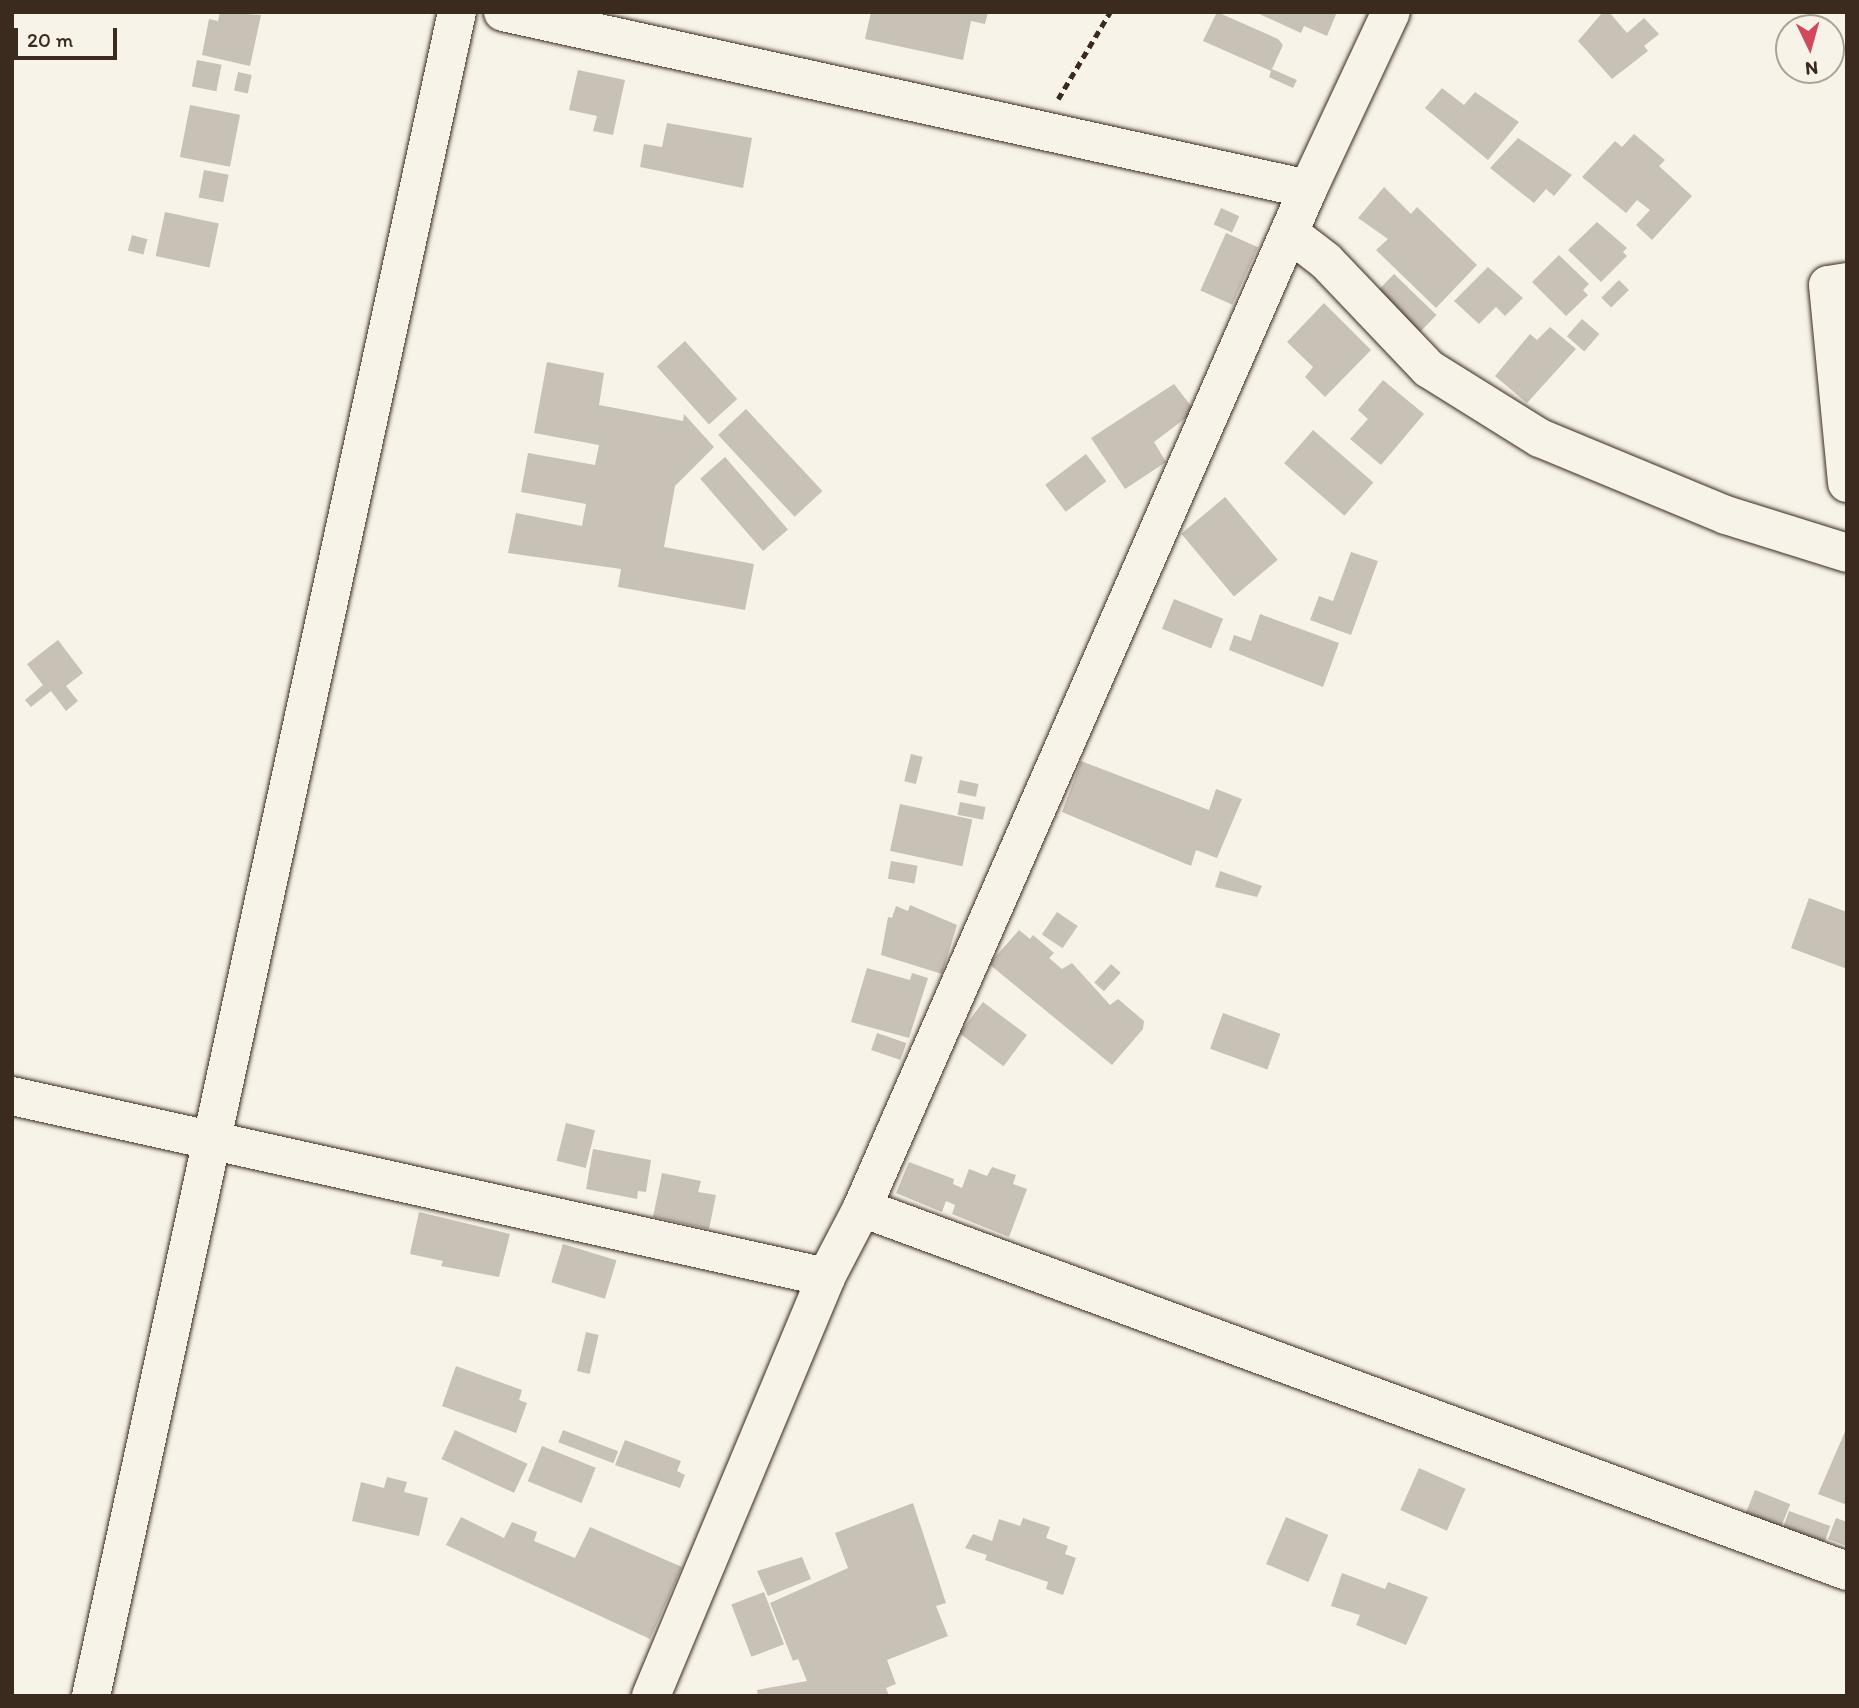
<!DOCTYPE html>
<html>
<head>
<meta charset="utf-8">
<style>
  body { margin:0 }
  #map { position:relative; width:1859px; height:1708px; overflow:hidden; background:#f7f3e8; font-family:Itim,sans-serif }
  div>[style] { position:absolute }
  .building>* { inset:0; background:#c8c1b6; transform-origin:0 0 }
  .path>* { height:4.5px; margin-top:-2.25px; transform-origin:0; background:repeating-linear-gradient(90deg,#3b2a1e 0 7px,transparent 0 12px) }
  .roads { filter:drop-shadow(0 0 2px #3b2a1e) drop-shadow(0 0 2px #3b2a1e) }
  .minor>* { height:38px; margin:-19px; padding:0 19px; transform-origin:19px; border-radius:19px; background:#f7f3e8 }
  span { translate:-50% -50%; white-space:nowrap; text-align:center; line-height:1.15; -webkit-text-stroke:5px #f7f3e8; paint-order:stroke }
  .frame { position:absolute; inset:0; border:14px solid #3b2a1e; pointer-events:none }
  .north { position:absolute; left:1775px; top:14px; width:70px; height:70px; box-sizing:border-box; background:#f7f3e8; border:2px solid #aca397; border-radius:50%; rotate:175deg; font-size:19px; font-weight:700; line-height:28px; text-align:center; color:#3b2a1e }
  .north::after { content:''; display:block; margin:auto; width:24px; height:32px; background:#d1495b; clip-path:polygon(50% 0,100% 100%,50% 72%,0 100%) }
  .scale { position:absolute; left:14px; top:28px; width:103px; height:32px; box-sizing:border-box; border:4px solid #3b2a1e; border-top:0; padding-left:9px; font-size:21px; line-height:24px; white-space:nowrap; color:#3b2a1e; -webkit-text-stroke:5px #f7f3e8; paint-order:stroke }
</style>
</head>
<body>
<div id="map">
  <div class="building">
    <div style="clip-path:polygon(220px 12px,261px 15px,250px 66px,202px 55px,209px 19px,218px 21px)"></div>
    <div style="clip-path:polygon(871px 12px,988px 12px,985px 24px,971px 21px,963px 60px,865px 39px)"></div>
    <div style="clip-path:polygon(1217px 12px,1278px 39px,1283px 45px,1272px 69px,1297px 80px,1293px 88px,1269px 77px,1271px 71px,1203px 41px)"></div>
    <div style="clip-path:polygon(1255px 12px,1337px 12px,1327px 36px,1304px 26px,1301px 33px)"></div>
    <div style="clip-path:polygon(1603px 12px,1609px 12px,1627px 33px,1644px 18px,1659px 34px,1644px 46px,1648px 51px,1612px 79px,1578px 41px)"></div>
    <div style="left:197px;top:60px;width:25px;height:27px;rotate:11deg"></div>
    <div style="clip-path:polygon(578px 70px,625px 80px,613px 135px,593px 131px,597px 116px,569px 110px)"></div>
    <div style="left:238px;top:72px;width:14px;height:19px;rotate:12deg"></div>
    <div style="clip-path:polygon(1442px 88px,1464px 105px,1475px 92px,1519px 122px,1488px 160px,1425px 108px)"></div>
    <div style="left:190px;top:105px;width:51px;height:53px;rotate:11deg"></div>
    <div style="clip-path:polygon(667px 123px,752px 138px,743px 188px,640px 167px,644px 144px,662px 147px)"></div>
    <div style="clip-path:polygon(1634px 134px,1665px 160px,1659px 166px,1692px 196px,1652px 240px,1636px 225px,1650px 210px,1637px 200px,1626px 213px,1582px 177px,1615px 141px,1622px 147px)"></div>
    <div style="clip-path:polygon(1518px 138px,1572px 175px,1554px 196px,1546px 189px,1534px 203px,1490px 168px)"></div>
    <div style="left:204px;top:170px;width:25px;height:28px;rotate:11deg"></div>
    <div style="clip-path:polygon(1384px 187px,1411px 214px,1417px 207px,1477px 265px,1436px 308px,1376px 250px,1388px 239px,1358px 218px)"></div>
    <div style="left:1221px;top:208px;width:20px;height:18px;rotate:24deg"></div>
    <div style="left:165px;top:212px;width:55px;height:45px;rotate:12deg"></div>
    <div style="clip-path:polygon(1597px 222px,1627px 248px,1623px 252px,1627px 256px,1601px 282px,1568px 250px)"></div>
    <div style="left:1226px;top:233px;width:35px;height:63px;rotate:24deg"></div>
    <div style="left:132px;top:235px;width:16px;height:16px;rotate:15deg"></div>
    <div style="clip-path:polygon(1559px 255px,1589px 284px,1583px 290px,1588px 295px,1566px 316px,1532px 282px)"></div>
    <div style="clip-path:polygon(1488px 267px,1523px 298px,1505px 316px,1496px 307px,1479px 324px,1454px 301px)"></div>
    <div style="left:1394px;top:274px;width:59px;height:35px;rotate:44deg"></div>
    <div style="left:1619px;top:280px;width:14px;height:25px;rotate:45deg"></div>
    <div style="clip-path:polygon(1324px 303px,1371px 350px,1325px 397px,1305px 377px,1313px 367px,1287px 342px)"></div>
    <div style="left:1582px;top:319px;width:23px;height:23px;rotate:41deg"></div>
    <div style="clip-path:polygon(1550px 327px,1576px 349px,1527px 403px,1495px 376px,1530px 334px,1537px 340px)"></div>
    <div style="left:685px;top:341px;width:78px;height:38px;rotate:48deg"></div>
    <div style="clip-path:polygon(547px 362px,604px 373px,599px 405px,683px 421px,684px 414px,714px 447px,675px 486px,664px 547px,754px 564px,745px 610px,618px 587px,621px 569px,508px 553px,516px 513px,582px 526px,586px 504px,521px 492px,528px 453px,595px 465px,599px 445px,534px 433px)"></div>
    <div style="clip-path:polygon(1383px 380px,1424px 414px,1381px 465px,1350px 439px,1368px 419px,1358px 410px)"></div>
    <div style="clip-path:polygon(1174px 384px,1195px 411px,1154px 442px,1166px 462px,1125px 489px,1091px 438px)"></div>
    <div style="left:746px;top:409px;width:112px;height:38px;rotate:47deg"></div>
    <div style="left:1313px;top:430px;width:80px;height:44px;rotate:41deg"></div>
    <div style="left:1086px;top:454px;width:34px;height:51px;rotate:53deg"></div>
    <div style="left:725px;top:457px;width:96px;height:33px;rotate:49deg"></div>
    <div style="left:1225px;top:497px;width:82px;height:57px;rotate:50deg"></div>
    <div style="clip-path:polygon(1351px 552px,1378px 561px,1351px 635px,1310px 620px,1319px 596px,1333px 601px)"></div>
    <div style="left:1174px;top:599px;width:53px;height:32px;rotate:22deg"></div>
    <div style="clip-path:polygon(1260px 614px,1339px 643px,1323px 687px,1229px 650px,1234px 635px,1251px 641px)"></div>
    <div style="clip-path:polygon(58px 640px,83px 673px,66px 686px,78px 701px,66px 711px,51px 691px,31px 707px,25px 700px,43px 685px,27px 664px)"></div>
    <div style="left:911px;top:754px;width:12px;height:28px;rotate:14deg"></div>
    <div style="clip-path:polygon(1081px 761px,1209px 810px,1216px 789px,1242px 799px,1217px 858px,1196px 850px,1191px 866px,1062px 812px)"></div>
    <div style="left:960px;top:780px;width:19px;height:13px;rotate:12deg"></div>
    <div style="left:960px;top:802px;width:26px;height:13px;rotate:11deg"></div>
    <div style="left:900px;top:804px;width:74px;height:48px;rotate:12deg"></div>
    <div style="left:891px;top:861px;width:27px;height:18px;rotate:10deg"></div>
    <div style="clip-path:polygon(1220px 871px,1262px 886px,1257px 897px,1215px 887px)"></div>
    <div style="clip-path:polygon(1809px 898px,1847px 912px,1847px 969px,1791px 948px)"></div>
    <div style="clip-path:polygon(910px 905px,957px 925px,942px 974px,881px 955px,888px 917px,892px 918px,896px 906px,908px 911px)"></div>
    <div style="left:1057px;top:912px;width:25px;height:27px;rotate:34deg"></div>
    <div style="clip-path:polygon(1019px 930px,1030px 939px,1033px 935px,1054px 953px,1049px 958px,1062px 969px,1072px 963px,1110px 1005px,1118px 999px,1144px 1021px,1143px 1029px,1112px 1065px,989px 964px)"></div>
    <div style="left:1111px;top:964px;width:13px;height:25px;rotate:42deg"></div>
    <div style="clip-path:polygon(867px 968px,910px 980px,912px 973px,928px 978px,909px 1038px,851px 1022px)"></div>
    <div style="left:983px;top:1002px;width:55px;height:39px;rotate:37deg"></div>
    <div style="left:1223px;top:1013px;width:61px;height:38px;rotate:20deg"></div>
    <div style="left:877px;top:1033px;width:31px;height:18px;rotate:19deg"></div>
    <div style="left:566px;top:1123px;width:30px;height:39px;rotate:14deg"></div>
    <div style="clip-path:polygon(593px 1149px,651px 1160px,646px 1192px,638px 1191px,637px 1199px,586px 1189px)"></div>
    <div style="clip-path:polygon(909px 1162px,954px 1179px,953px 1184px,962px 1188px,969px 1169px,987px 1176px,992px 1167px,1016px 1175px,1013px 1184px,1027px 1189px,1009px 1237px,952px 1214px,955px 1205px,946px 1201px,942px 1212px,896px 1193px)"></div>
    <div style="clip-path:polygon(662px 1173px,701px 1181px,698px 1192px,716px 1195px,709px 1229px,653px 1217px)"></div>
    <div style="clip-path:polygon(419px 1212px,510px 1234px,499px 1277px,441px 1266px,443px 1261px,410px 1254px)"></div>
    <div style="left:563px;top:1244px;width:56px;height:40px;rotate:17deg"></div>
    <div style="left:586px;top:1332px;width:13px;height:40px;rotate:13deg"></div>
    <div style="clip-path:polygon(456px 1366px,522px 1390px,519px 1400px,527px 1403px,516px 1433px,442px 1406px)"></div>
    <div style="clip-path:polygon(1847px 1427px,1847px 1505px,1818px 1494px)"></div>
    <div style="left:455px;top:1430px;width:80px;height:32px;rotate:25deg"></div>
    <div style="left:563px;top:1430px;width:59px;height:13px;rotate:21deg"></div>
    <div style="clip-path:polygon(625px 1440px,681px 1461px,677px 1471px,685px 1475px,680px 1488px,615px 1465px)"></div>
    <div style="left:542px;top:1446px;width:58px;height:38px;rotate:22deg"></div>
    <div style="left:1419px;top:1468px;width:51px;height:46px;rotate:24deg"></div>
    <div style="clip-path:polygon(387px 1477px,407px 1482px,404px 1492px,428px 1498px,419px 1536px,352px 1521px,361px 1482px,384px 1488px)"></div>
    <div style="left:1755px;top:1490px;width:38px;height:32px;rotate:22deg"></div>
    <div style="clip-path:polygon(913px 1503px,946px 1603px,936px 1606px,948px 1636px,887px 1660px,896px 1684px,886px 1688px,889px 1696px,758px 1696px,757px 1690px,807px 1681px,798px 1659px,793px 1661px,770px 1603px,848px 1568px,835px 1533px)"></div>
    <div style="left:1789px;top:1511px;width:44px;height:25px;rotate:20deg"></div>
    <div style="clip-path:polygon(461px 1517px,504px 1538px,512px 1522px,537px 1532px,534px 1541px,575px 1558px,590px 1527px,682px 1567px,650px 1639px,446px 1545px)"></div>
    <div style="left:1286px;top:1517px;width:46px;height:51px;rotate:23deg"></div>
    <div style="clip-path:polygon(1023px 1518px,1050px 1527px,1046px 1538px,1068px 1546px,1065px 1554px,1076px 1558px,1063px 1595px,1046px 1589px,1048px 1582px,985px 1560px,987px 1555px,965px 1548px,973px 1534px,992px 1541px,999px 1519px,1020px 1526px)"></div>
    <div style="clip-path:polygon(1836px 1518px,1847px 1522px,1847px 1546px,1828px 1539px)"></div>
    <div style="clip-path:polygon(802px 1557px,811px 1579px,768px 1596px,757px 1571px)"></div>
    <div style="clip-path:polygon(1342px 1573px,1385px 1589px,1388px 1582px,1428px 1597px,1406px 1645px,1356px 1625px,1360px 1615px,1331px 1606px)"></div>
    <div style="left:764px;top:1592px;width:56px;height:35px;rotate:69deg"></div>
  </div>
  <div class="path">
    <div style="left:1058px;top:99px;width:101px;rotate:-59.1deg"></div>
  </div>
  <div class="roads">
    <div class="minor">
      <div style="left:503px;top:12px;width:824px;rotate:12.4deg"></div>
      <div style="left:1291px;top:234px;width:44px;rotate:37.6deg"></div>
      <div style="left:1326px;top:261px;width:149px;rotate:46.4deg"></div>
      <div style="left:1429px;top:369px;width:131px;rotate:31.9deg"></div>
      <div style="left:1540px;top:438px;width:201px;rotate:22.5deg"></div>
      <div style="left:1726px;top:515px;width:127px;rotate:17.4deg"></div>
      <div style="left:1847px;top:282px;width:19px;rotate:171deg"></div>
      <div style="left:1828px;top:285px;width:199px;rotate:84.5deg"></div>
      <div style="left:12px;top:1096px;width:834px;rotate:12.54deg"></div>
      <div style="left:862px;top:1208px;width:1050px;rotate:20.23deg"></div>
      <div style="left:91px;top:1696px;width:1723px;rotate:-77.74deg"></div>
      <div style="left:651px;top:1696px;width:454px;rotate:-67.3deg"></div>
      <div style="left:826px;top:1277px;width:78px;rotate:-62.4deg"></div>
      <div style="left:862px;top:1208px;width:1112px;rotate:-66.36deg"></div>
      <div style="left:1308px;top:189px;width:195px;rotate:-64.9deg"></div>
    </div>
  </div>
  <div class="frame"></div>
  <div class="north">N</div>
  <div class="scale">20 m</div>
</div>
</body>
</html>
